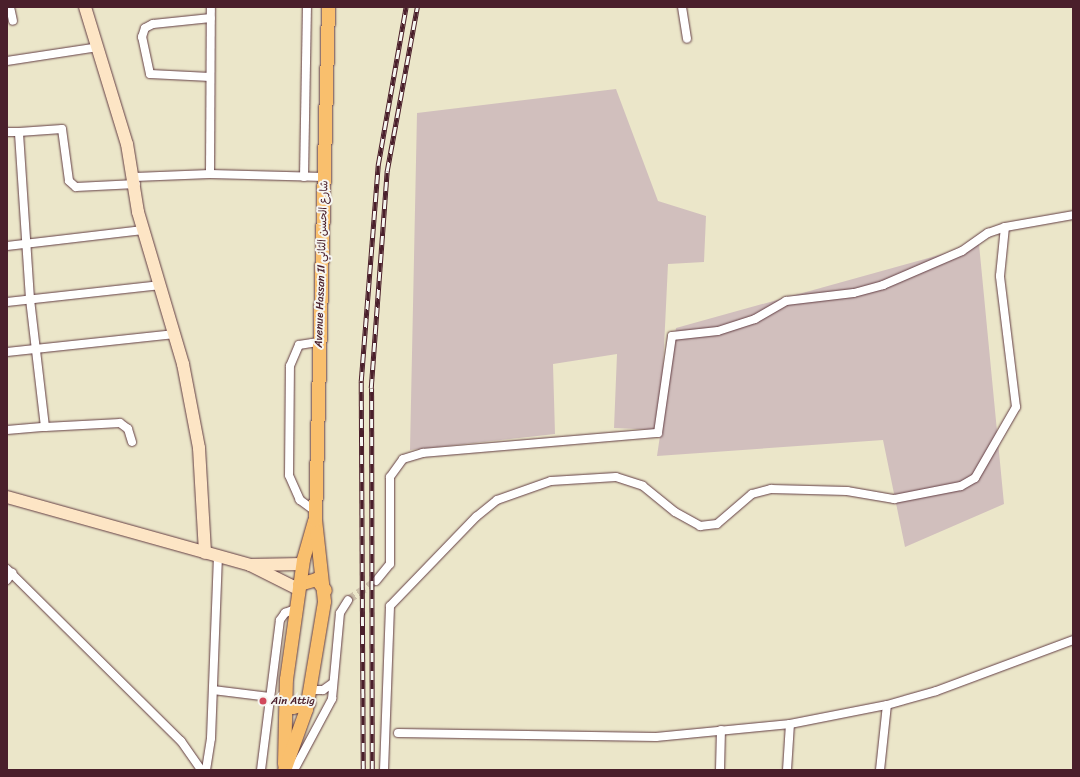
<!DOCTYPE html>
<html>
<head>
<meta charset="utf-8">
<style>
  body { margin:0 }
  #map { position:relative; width:1080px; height:777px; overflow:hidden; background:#ebe6c9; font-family:Sriracha,"Playpen Sans Arabic",sans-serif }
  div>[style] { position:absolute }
  .industrial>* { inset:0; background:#d1bfbd }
  .street-tunnel>* { height:8px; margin-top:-4px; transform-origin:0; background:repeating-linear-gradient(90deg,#cbbea9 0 8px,transparent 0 12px) }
  .roads { filter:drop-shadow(0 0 1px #623d43) drop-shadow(0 0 1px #623d43) }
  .street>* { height:8px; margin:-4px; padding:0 4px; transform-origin:4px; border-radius:4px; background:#fff }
  .secondary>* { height:12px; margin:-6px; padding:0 6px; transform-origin:6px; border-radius:6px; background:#fde5c5 }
  .primary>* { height:13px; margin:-6.5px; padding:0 6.5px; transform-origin:6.5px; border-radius:6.5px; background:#f9bf6d }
  .rail>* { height:4.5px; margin-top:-2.25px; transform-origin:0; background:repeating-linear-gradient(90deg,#f6f6f2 0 9px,#4a1f2b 0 18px); box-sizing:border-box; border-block:1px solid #4a1f2b }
  .dots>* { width:11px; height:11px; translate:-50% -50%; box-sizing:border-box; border:2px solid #f6f6f2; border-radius:50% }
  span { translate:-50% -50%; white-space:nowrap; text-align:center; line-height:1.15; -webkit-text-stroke:4px #f6f6f2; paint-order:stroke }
  .street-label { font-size:11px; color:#4a1f2b }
  .poi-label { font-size:11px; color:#4a1f2b }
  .left { translate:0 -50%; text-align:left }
  .frame { position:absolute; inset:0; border:8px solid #4a1f2b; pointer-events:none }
</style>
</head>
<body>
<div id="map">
  <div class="industrial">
    <div style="clip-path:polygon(616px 89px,658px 201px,706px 216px,704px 262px,668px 264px,660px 430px,614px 428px,617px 354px,553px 364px,555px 434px,410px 450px,417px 113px)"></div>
    <div style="clip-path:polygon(979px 244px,1004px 504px,905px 547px,883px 440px,657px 456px,676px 328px)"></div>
  </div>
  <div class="street-tunnel">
    <div style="left:348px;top:600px;width:34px;rotate:-34deg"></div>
  </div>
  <div class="roads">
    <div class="street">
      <div style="left:10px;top:7px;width:14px;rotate:78deg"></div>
      <div style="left:682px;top:7px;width:32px;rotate:81deg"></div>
      <div style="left:7px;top:61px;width:92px;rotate:-8.7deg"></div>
      <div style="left:210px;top:77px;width:60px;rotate:-177.1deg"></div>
      <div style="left:150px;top:74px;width:38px;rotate:-102deg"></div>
      <div style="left:142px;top:37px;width:9px;rotate:-72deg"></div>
      <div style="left:145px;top:28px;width:9px;rotate:-27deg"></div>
      <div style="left:153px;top:24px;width:58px;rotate:-5.9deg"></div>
      <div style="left:7px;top:132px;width:12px"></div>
      <div style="left:210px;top:174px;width:167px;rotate:-89.7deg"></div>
      <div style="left:135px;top:177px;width:75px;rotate:-2.3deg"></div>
      <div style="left:210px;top:174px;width:114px;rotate:1.5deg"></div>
      <div style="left:304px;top:177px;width:170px;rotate:-89deg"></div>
      <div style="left:7px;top:246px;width:137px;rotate:-6.7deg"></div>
      <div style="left:7px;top:302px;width:155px;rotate:-6.3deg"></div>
      <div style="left:7px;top:352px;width:169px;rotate:-6.1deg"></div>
      <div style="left:7px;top:430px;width:38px;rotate:-5deg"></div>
      <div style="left:132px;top:442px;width:14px;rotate:-107deg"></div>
      <div style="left:128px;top:429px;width:10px;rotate:-143deg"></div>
      <div style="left:120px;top:423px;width:75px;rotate:176.9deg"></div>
      <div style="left:45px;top:427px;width:129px;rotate:-96.7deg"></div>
      <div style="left:30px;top:299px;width:167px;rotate:-93.8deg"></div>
      <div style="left:19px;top:132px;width:43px;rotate:-4deg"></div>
      <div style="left:62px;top:129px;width:52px;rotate:82.3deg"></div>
      <div style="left:69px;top:181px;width:9px;rotate:41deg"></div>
      <div style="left:76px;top:187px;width:60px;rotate:-2.9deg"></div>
      <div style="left:315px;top:511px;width:19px;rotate:-144deg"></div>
      <div style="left:300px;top:500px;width:27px;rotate:-114deg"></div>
      <div style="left:289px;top:475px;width:109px;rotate:-89.5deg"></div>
      <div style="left:290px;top:366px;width:23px;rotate:-67deg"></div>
      <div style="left:299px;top:345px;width:20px;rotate:-9deg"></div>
      <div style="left:7px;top:569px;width:245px;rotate:44.7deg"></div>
      <div style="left:181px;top:741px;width:35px;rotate:55deg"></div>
      <div style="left:7px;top:580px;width:9px;rotate:-54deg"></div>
      <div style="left:376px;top:581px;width:22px;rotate:-51deg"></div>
      <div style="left:390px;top:564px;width:87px;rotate:-90deg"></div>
      <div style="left:390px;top:477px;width:22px;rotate:-54deg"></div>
      <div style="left:403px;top:459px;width:21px;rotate:-17deg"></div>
      <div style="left:423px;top:453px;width:236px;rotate:-4.9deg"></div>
      <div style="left:658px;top:433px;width:98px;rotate:-81.8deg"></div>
      <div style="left:672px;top:336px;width:46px;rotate:-6.2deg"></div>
      <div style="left:718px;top:331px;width:39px;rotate:-18deg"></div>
      <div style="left:755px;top:319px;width:36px;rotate:-30deg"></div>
      <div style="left:786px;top:301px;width:68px;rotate:-6.7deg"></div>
      <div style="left:854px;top:293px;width:30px;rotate:-15deg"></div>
      <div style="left:883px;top:285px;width:86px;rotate:-23.3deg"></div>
      <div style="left:962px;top:251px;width:32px;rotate:-35deg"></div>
      <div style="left:988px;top:233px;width:18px;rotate:-19deg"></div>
      <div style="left:213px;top:690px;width:57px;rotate:7deg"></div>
      <div style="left:311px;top:690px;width:12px"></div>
      <div style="left:323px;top:690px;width:12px;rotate:-35deg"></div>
      <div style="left:398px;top:733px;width:258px;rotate:0.9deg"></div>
      <div style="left:656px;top:737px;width:135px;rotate:-5.5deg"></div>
      <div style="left:790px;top:724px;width:99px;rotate:-11.1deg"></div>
      <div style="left:887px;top:705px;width:51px;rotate:-15.9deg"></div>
      <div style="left:936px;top:691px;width:146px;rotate:-20.4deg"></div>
      <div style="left:206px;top:770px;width:32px;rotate:-81deg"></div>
      <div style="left:211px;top:738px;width:181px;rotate:-87.8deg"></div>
      <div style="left:261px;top:770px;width:151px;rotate:-82.8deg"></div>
      <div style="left:280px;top:620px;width:9px;rotate:-54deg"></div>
      <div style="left:285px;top:613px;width:11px;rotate:-22deg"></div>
      <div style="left:294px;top:770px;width:81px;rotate:-61.8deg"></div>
      <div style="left:332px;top:699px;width:86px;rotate:-84.7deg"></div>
      <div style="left:340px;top:613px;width:15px;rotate:-58deg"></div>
      <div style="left:384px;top:770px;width:164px;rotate:-87.9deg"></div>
      <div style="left:390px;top:606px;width:124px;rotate:-46deg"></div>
      <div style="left:476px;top:517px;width:27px;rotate:-39deg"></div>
      <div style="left:497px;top:500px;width:57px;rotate:-19.4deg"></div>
      <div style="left:551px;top:481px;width:65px;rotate:-3.5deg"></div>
      <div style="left:616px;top:477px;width:28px;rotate:18deg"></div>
      <div style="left:643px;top:486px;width:41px;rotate:39.1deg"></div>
      <div style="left:675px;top:512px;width:29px;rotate:29deg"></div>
      <div style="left:700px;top:526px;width:17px;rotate:-7deg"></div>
      <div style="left:717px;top:524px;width:46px;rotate:-40.6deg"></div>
      <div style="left:752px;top:494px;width:20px;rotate:-15deg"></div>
      <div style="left:771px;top:489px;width:76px;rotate:1.5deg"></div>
      <div style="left:847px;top:491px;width:48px;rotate:9.7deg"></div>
      <div style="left:894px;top:499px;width:68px;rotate:-11deg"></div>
      <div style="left:961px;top:486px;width:16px;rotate:-30deg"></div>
      <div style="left:975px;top:478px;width:82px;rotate:-60deg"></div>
      <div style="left:1016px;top:407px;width:132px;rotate:-97deg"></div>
      <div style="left:1000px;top:276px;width:49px;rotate:-84.2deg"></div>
      <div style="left:1005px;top:227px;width:69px;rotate:-10deg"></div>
      <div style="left:720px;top:770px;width:40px;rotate:-88.6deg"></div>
      <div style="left:787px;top:770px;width:46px;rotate:-86.3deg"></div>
      <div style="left:880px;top:770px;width:65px;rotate:-83.9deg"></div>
    </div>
    <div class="secondary">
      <div style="left:85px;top:7px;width:143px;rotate:73deg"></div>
      <div style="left:127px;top:144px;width:69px;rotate:80.8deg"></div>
      <div style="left:138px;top:212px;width:159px;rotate:73.5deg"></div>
      <div style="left:183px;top:364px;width:86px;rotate:79.2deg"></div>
      <div style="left:199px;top:448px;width:105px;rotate:86.7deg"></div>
      <div style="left:7px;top:497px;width:252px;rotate:15.6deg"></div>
      <div style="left:250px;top:565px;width:54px;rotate:26.6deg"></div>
      <div style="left:250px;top:565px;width:52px;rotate:-1.1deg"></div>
    </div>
    <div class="primary">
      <div style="left:299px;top:584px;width:18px;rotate:-16deg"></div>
      <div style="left:316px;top:579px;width:14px;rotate:51deg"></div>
      <div style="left:284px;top:697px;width:13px;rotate:48deg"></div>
      <div style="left:293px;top:707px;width:16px;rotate:-15deg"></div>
      <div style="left:284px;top:764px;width:85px;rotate:-88.7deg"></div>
      <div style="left:286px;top:679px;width:121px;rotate:-81.9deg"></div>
      <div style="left:303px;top:559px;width:40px;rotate:-74deg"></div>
      <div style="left:284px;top:770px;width:65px;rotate:-70.2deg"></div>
      <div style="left:306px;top:709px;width:109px;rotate:-80.5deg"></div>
      <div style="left:324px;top:601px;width:81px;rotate:-96.3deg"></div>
      <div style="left:315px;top:520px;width:513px;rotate:-88.55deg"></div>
    </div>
  </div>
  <div class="rail">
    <div style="left:363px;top:770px;width:389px;rotate:-90.3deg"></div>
    <div style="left:361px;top:381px;width:217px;rotate:-85.5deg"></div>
    <div style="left:378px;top:165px;width:160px;rotate:-80deg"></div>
    <div style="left:372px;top:770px;width:382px;rotate:-90.1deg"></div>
    <div style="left:371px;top:388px;width:218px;rotate:-85.8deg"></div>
    <div style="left:387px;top:171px;width:167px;rotate:-79.6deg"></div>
  </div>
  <div class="dots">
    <div style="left:263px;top:701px;background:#d1495b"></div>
  </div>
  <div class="street-label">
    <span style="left:322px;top:264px;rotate:-88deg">Avenue Hassan II شارع الحسن الثاني</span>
  </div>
  <div class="poi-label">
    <span class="left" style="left:271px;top:701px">Ain Attig</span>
  </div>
  <div class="frame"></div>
</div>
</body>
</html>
